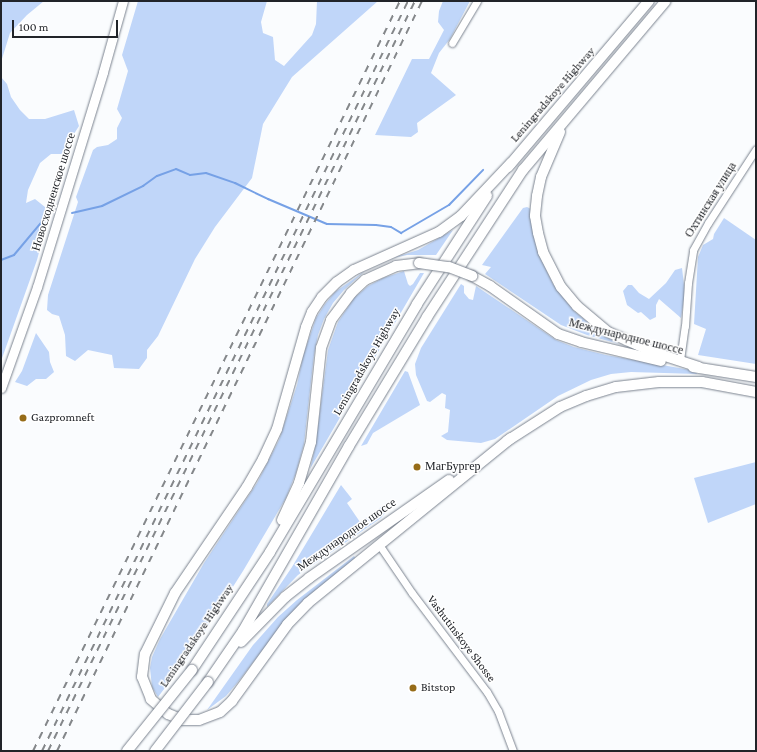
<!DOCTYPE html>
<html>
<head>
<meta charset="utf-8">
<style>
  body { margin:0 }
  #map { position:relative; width:757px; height:752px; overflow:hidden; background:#fafcfe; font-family:"Crimson Pro",serif }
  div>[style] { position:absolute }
  .green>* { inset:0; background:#c0d6f9 }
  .stream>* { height:2px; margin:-1px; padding:0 1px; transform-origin:1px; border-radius:1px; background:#76a1e6 }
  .roads { filter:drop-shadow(0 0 1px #7b838f) drop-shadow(0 0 1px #7b838f) }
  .minor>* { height:7px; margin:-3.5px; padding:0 3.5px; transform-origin:3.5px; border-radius:3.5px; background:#fff }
  .major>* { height:9px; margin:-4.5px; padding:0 4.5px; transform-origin:4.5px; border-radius:4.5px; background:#fff }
  .highway>* { height:10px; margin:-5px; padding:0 5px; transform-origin:5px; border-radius:5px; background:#fff }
  .rail>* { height:2px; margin-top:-1px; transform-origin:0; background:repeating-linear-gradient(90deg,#84878a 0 7px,transparent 0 14px) }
  .bridges { filter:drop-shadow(0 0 1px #7b838f) drop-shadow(0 0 1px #7b838f) }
  .highway-bridge>* { height:10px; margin:-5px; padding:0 5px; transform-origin:5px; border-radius:5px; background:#fff }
  .dots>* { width:11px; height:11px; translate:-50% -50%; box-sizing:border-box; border:2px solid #fff; border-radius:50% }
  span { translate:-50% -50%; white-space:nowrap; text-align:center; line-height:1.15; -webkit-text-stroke:3px #fff; paint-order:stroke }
  .street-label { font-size:12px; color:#212429 }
  .poi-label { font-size:12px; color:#212429 }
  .left { translate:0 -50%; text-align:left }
  .frame { position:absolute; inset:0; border:2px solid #212429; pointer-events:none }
  .scale { position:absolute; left:12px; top:20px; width:106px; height:18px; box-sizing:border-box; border:2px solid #212429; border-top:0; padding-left:5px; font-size:12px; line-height:14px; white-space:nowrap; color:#212429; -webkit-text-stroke:3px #fff; paint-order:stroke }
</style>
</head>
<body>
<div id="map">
  <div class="green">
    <div style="clip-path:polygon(1px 1px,44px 1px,27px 15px,10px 33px,1px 62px)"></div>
    <div style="clip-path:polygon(138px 1px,267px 1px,261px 22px,263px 33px,273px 37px,275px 60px,284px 66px,312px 35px,316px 24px,317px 1px,378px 1px,292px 77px,263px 124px,252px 178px,215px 227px,195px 259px,158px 336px,147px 350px,147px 358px,139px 369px,114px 368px,112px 355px,88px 350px,75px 361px,66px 356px,65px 335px,59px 316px,52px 314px,47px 310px,48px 295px,78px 202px,76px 197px,93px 150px,97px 147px,108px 145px,117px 139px,117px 128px,122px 118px,117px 109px,128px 71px,122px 55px)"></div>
    <div style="clip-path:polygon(443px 1px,470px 1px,450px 39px,439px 53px,431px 73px,456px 95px,417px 123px,418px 132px,411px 137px,375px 135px,412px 59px,429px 59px,444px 30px,438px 22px,439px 11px)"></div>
    <div style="clip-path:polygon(1px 77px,7px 84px,11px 97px,20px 110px,29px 119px,45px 119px,74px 110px,79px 126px,72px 137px,66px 154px,51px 154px,40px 163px,28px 190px,26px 203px,35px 199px,50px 211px,37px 260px,1px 361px)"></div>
    <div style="clip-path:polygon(527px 207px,531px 209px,535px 240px,539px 254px,553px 284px,574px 311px,603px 335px,619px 344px,587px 335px,561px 325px,485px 274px,491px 267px,482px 265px,523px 208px)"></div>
    <div style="clip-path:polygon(724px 218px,756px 240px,756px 364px,698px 355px,706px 329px,694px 324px,698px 257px,703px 245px,713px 239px,714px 234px)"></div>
    <div style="clip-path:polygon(453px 230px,436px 255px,407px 255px,393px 258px,418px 250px)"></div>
    <div style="clip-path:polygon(682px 268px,685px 293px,681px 318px,659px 299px,656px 305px,656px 317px,650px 320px,641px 312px,638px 313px,627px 305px,623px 291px,628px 285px,632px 285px,639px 293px,649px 299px,666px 283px,675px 270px)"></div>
    <div style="clip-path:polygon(365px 271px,344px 290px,333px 303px,324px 319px,318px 335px,314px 355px,304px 444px,296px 473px,286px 498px,243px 571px,187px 659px,158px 697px,152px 687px,150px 668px,152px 657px,160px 639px,204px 563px,257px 483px,279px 440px,297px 385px,303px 356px,316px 318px,325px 304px,335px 292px)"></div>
    <div style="clip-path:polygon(404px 271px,408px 284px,410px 286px,413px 284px,420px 273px,424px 273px,310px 469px,315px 448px,328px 350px,338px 322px,354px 298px,368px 286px,383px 278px)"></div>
    <div style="clip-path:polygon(461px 284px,464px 286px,464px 293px,469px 299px,473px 300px,476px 286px,556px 340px,574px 347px,606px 355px,696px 371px,697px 374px,631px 372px,611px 374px,591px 380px,558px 396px,495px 439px,481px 443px,447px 440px,441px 436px,448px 432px,450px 410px,445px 408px,446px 395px,442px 393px,430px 402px,427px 401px,416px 375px,415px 364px,421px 348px)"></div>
    <div style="clip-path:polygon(36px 333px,49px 352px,50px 362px,54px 372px,46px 379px,36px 379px,27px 386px,15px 382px,22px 371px)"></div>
    <div style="clip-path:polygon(405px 371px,408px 372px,420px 405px,373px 433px,367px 444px,361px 446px)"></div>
    <div style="clip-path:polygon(756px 462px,756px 504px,708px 523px,694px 478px)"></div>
    <div style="clip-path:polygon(341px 485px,352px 499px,347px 503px,360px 522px,388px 502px,386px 512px,381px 518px,298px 575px,267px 607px,267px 604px,292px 567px)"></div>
    <div style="clip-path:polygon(354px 556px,356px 559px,302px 603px,288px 617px,238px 682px,226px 696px,207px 710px,253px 645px,278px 617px,297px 600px)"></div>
  </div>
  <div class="stream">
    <div style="left:72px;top:213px;width:31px;rotate:-13deg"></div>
    <div style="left:102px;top:206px;width:46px;rotate:-26deg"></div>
    <div style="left:143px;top:186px;width:17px;rotate:-36deg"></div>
    <div style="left:157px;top:176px;width:20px;rotate:-20deg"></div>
    <div style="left:176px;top:169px;width:15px;rotate:23deg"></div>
    <div style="left:190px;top:175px;width:16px;rotate:-7deg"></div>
    <div style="left:206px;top:173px;width:31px;rotate:19deg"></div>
    <div style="left:235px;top:183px;width:37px;rotate:26deg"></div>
    <div style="left:268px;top:199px;width:64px;rotate:23deg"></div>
    <div style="left:327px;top:224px;width:49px;rotate:1.2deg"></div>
    <div style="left:376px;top:225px;width:15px;rotate:8deg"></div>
    <div style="left:391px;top:227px;width:12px;rotate:31deg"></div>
    <div style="left:401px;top:233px;width:56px;rotate:-30.3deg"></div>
    <div style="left:449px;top:205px;width:49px;rotate:-45.8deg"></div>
    <div style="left:1px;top:260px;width:14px;rotate:-21deg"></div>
    <div style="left:14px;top:255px;width:48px;rotate:-50deg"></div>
  </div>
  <div class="roads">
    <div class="minor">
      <div style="left:452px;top:43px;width:49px;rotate:-59.2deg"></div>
      <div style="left:680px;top:360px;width:34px;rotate:-82deg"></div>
      <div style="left:685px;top:326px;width:43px;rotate:-86deg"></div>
      <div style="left:688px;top:283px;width:33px;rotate:-81deg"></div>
      <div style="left:693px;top:250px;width:31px;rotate:-61deg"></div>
      <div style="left:708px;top:223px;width:88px;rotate:-57deg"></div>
      <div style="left:380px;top:546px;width:57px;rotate:55.8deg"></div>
      <div style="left:412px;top:593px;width:124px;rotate:52.9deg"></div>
      <div style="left:487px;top:692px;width:22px;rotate:60deg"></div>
      <div style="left:498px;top:711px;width:43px;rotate:69.4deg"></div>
    </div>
    <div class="major">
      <div style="left:1px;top:388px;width:107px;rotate:-70.4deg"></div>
      <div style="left:37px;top:287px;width:225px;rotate:-72.9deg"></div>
      <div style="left:103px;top:72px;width:74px;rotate:-74.3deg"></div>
    </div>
    <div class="highway">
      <div style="left:560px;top:132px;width:49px;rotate:112.9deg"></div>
      <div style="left:541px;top:177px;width:19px;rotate:102deg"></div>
      <div style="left:537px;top:196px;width:20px;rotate:96deg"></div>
      <div style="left:535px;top:216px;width:17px;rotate:80deg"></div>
      <div style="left:538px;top:233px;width:20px;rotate:75deg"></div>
      <div style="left:543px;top:252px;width:39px;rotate:63deg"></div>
      <div style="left:561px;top:287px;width:25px;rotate:50deg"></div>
      <div style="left:577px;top:306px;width:40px;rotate:40deg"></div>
      <div style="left:608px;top:332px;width:52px;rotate:23.6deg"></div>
      <div style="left:656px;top:353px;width:45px;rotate:18deg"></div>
      <div style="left:508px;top:167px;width:218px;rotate:-49.7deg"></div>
      <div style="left:472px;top:276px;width:21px;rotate:29deg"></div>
      <div style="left:490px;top:286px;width:83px;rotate:35.2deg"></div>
      <div style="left:558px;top:334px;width:24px;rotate:19deg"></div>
      <div style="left:581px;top:342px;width:82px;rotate:13.4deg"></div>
      <div style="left:693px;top:367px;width:64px;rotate:9deg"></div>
      <div style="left:511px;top:438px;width:262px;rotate:140.9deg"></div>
      <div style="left:308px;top:603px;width:30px;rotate:134deg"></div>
      <div style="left:287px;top:625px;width:94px;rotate:125.9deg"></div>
      <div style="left:232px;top:701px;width:16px;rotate:137deg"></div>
      <div style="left:220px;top:712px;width:22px;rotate:159deg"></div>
      <div style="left:199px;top:720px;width:16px;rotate:180deg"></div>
      <div style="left:183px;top:720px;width:16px;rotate:-158deg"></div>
      <div style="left:168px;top:714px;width:23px;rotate:-139deg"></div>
      <div style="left:151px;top:699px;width:24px;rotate:-112deg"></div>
      <div style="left:142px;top:677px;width:23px;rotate:-83deg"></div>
      <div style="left:145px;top:654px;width:68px;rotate:-63.8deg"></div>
      <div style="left:175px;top:593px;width:128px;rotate:-55.8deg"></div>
      <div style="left:247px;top:487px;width:32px;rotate:-60deg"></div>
      <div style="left:263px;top:459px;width:33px;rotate:-65deg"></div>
      <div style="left:277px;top:429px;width:106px;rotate:-74.1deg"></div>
      <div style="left:306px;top:327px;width:16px;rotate:-68deg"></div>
      <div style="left:312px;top:312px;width:18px;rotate:-56deg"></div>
      <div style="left:322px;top:297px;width:21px;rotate:-45deg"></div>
      <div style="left:337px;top:282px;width:21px;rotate:-35deg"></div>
      <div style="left:354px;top:270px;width:93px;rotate:-24.1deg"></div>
      <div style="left:439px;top:232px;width:27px;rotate:-36deg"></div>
      <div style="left:461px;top:216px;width:73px;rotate:-46.7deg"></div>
      <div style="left:507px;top:441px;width:63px;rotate:-32.7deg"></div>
      <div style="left:560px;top:407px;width:28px;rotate:-23deg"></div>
      <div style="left:586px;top:396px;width:31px;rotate:-17deg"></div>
      <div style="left:616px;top:387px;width:43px;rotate:-6.6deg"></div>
      <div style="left:659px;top:382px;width:43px"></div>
      <div style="left:702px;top:382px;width:55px;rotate:10.5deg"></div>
      <div style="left:282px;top:520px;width:41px;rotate:-65.3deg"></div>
      <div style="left:299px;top:483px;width:43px;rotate:-73.7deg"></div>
      <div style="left:311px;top:442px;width:95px;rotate:-83.9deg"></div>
      <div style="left:321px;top:348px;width:30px;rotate:-70deg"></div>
      <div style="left:331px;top:320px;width:34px;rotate:-53deg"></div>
      <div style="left:351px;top:293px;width:19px;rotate:-43deg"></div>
      <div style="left:365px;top:280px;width:34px;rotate:-24deg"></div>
      <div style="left:396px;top:266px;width:23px;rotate:-7deg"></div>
      <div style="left:241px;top:642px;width:63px;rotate:-45.6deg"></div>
      <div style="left:285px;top:597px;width:31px;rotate:-38deg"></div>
      <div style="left:309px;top:578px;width:171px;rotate:-35deg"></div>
      <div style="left:192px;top:670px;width:141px;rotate:-56.5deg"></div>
      <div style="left:270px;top:552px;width:288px;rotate:-59.3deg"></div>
      <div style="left:417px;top:304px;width:129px;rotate:-57.1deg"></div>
      <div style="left:208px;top:682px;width:62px;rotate:-55.5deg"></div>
      <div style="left:243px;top:631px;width:213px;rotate:-60.2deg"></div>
      <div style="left:349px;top:446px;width:151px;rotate:-58.8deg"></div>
      <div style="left:427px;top:317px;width:176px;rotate:-56.9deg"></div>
      <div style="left:523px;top:170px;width:221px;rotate:-49.8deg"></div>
    </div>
  </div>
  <div class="rail">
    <div style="left:33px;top:751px;width:835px;rotate:-63.93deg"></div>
    <div style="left:42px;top:751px;width:835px;rotate:-63.99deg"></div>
    <div style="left:48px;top:751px;width:835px;rotate:-63.93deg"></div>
    <div style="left:57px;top:751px;width:834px;rotate:-64.05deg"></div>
  </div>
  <div class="bridges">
    <div class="highway-bridge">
      <div style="left:419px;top:263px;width:30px;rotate:8deg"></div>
      <div style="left:449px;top:267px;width:25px;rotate:21deg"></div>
      <div style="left:127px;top:751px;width:104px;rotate:-51.3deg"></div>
      <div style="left:155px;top:751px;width:87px;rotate:-52.5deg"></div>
    </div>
  </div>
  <div class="dots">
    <div style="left:23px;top:418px;background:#966c18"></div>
    <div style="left:417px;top:467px;background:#966c18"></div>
    <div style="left:413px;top:688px;background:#966c18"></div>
  </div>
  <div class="street-label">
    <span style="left:553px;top:95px;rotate:-49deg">Leningradskoye Highway</span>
    <span style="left:54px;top:192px;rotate:-73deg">Новосходненское шоссе</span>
    <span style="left:711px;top:200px;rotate:-58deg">Охтинская улица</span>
    <span style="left:626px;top:337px;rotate:14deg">Международное шоссе</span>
    <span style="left:367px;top:362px;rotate:-60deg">Leningradskoye Highway</span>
    <span style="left:347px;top:535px;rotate:-35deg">Международное шоссе</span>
    <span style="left:197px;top:636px;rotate:-56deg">Leningradskoye Highway</span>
    <span style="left:461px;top:639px;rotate:53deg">Vashutinskoye Shosse</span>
  </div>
  <div class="poi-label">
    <span class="left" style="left:31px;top:418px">Gazpromneft</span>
    <span class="left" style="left:425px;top:467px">МагБургер</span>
    <span class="left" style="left:421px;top:688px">Bitstop</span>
  </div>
  <div class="frame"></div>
  <div class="scale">100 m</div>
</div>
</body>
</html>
